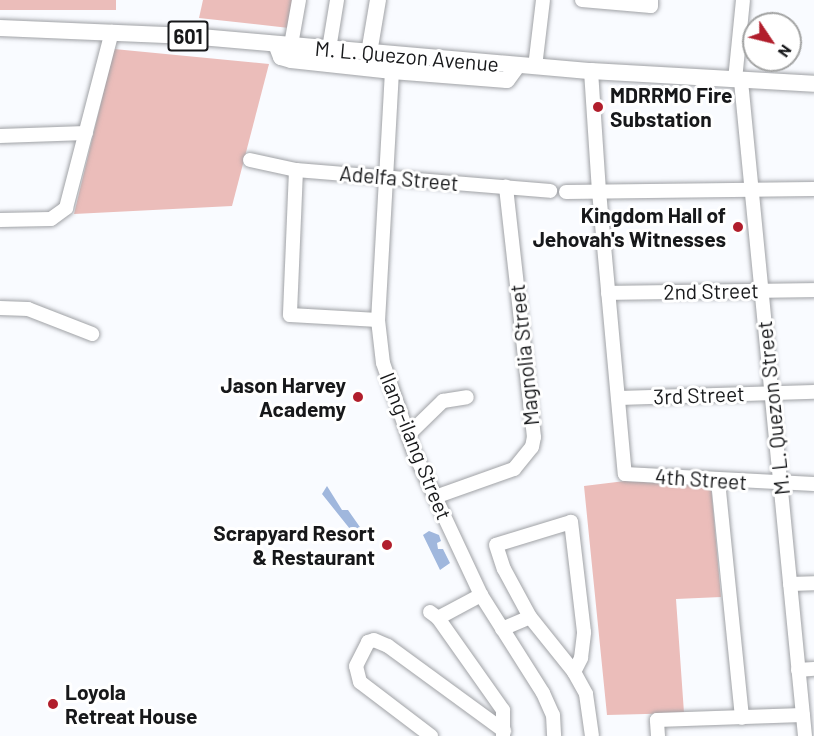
<!DOCTYPE html>
<html>
<head>
<meta charset="utf-8">
<style>
  body { margin:0 }
  #map { position:relative; width:814px; height:736px; overflow:hidden; background:#f9fbff; font-family:Barlow,sans-serif }
  div>[style] { position:absolute }
  .green>* { inset:0; background:#ebbdba; transform-origin:0 0 }
  .water>* { inset:0; background:#a0b7dd }
  .roads { filter:drop-shadow(0 0 2px #a0a2a6) drop-shadow(0 0 2px #a0a2a6) }
  .minor>* { height:14px; margin:-7px; padding:0 7px; transform-origin:7px; border-radius:7px; background:#fff }
  .major>* { height:16px; margin:-8px; padding:0 8px; transform-origin:8px; border-radius:8px; background:#fff }
  .dots>* { width:16px; height:16px; translate:-50% -50%; box-sizing:border-box; border:3px solid #fff; border-radius:50% }
  span { translate:-50% -50%; white-space:nowrap; text-align:center; line-height:1.15; -webkit-text-stroke:6px #fff; paint-order:stroke }
  .shield-label span { padding:2px 4px; background:#fff; border:2px solid; border-radius:4px; -webkit-text-stroke-width:0 }
  .shield-label { font-size:20px; color:#17181a; font-weight:700 }
  .street-label { font-size:21px; color:#17181a }
  .poi-label { font-size:21px; color:#17181a; font-weight:700 }
  .left { translate:0 -50%; text-align:left }
  .right { translate:-100% -50%; text-align:right }
  .north { position:absolute; left:742px; top:12px; width:60px; height:60px; box-sizing:border-box; background:#fff; border:2px solid #a2a3a3; border-radius:50%; rotate:125deg; font-size:16px; font-weight:700; line-height:24px; text-align:center; color:#17181a }
  .north::after { content:''; display:block; margin:auto; width:21px; height:27px; background:#b11e2c; clip-path:polygon(50% 0,100% 100%,50% 72%,0 100%) }
</style>
</head>
<body>
<div id="map">
  <div class="green">
    <div style="left:0;top:0;width:116px;height:10px"></div>
    <div style="clip-path:polygon(203px 0,295px 0,289px 28px,199px 18px)"></div>
    <div style="clip-path:polygon(114px 49px,269px 64px,232px 206px,74px 214px)"></div>
    <div style="clip-path:polygon(625px 481px,711px 486px,721px 597px,676px 599px,684px 713px,607px 715px,584px 486px)"></div>
  </div>
  <div class="water">
    <div style="clip-path:polygon(327px 486px,342px 510px,348px 510px,362px 530px,354px 534px,322px 494px)"></div>
    <div style="clip-path:polygon(429px 531px,439px 535px,441px 541px,437px 543px,438px 549px,443px 549px,450px 563px,440px 570px,423px 535px)"></div>
  </div>
  <div class="roads">
    <div class="minor">
      <div style="left:582px;top:0;width:69px;rotate:5deg"></div>
      <div style="left:651px;top:6px;width:6px;rotate:-90deg"></div>
      <div style="left:291px;top:45px;width:46px;rotate:-79.9deg"></div>
      <div style="left:329px;top:49px;width:50px;rotate:-80.7deg"></div>
      <div style="left:535px;top:67px;width:67px;rotate:-83.2deg"></div>
      <div style="left:392px;top:71px;width:249px;rotate:93.2deg"></div>
      <div style="left:378px;top:320px;width:43px;rotate:83.4deg"></div>
      <div style="left:383px;top:363px;width:94px;rotate:70.8deg"></div>
      <div style="left:414px;top:452px;width:158px;rotate:64.9deg"></div>
      <div style="left:481px;top:595px;width:116px;rotate:57.7deg"></div>
      <div style="left:543px;top:693px;width:24px;rotate:66deg"></div>
      <div style="left:553px;top:715px;width:21px;rotate:87deg"></div>
      <div style="left:591px;top:71px;width:120px;rotate:86.2deg"></div>
      <div style="left:599px;top:191px;width:284px;rotate:84.8deg"></div>
      <div style="left:625px;top:474px;width:189px;rotate:3deg"></div>
      <div style="left:735px;top:80px;width:80px;rotate:-84.3deg"></div>
      <div style="left:741px;top:81px;width:658px;rotate:84.42deg"></div>
      <div style="left:0;top:136px;width:86px;rotate:-2deg"></div>
      <div style="left:250px;top:160px;width:47px;rotate:12.3deg"></div>
      <div style="left:296px;top:170px;width:255px;rotate:4.7deg"></div>
      <div style="left:296px;top:170px;width:145px;rotate:92.4deg"></div>
      <div style="left:290px;top:315px;width:88px;rotate:3.3deg"></div>
      <div style="left:566px;top:192px;width:248px;rotate:-0.7deg"></div>
      <div style="left:0;top:220px;width:51px;rotate:-1.1deg"></div>
      <div style="left:51px;top:219px;width:19px;rotate:-36deg"></div>
      <div style="left:66px;top:208px;width:182px;rotate:-75.4deg"></div>
      <div style="left:608px;top:293px;width:206px;rotate:-0.8deg"></div>
      <div style="left:0;top:308px;width:28px;rotate:2deg"></div>
      <div style="left:28px;top:309px;width:69px;rotate:21.3deg"></div>
      <div style="left:619px;top:398px;width:195px;rotate:-1.8deg"></div>
      <div style="left:408px;top:435px;width:49px;rotate:-44.2deg"></div>
      <div style="left:443px;top:401px;width:24px;rotate:-9deg"></div>
      <div style="left:718px;top:481px;width:238px;rotate:84.2deg"></div>
      <div style="left:435px;top:497px;width:84px;rotate:-19.5deg"></div>
      <div style="left:514px;top:469px;width:28px;rotate:-51deg"></div>
      <div style="left:532px;top:447px;width:10px;rotate:-79deg"></div>
      <div style="left:534px;top:437px;width:252px;rotate:-96.4deg"></div>
      <div style="left:790px;top:584px;width:24px;rotate:-2deg"></div>
      <div style="left:430px;top:612px;width:10px;rotate:37deg"></div>
      <div style="left:438px;top:618px;width:113px;rotate:54.8deg"></div>
      <div style="left:503px;top:710px;width:26px;rotate:90deg"></div>
      <div style="left:438px;top:618px;width:49px;rotate:-28.1deg"></div>
      <div style="left:502px;top:629px;width:30px;rotate:-23deg"></div>
      <div style="left:798px;top:670px;width:16px;rotate:-4deg"></div>
      <div style="left:574px;top:672px;width:16px;rotate:-63deg"></div>
      <div style="left:581px;top:658px;width:26px;rotate:-83deg"></div>
      <div style="left:584px;top:632px;width:111px;rotate:-96.7deg"></div>
      <div style="left:571px;top:522px;width:78px;rotate:163deg"></div>
      <div style="left:496px;top:545px;width:25px;rotate:72deg"></div>
      <div style="left:504px;top:569px;width:55px;rotate:61.6deg"></div>
      <div style="left:530px;top:617px;width:70px;rotate:51.3deg"></div>
      <div style="left:574px;top:672px;width:25px;rotate:61deg"></div>
      <div style="left:586px;top:694px;width:42px;rotate:81.9deg"></div>
      <div style="left:431px;top:736px;width:89px;rotate:-142.7deg"></div>
      <div style="left:360px;top:682px;width:16px;rotate:-104deg"></div>
      <div style="left:356px;top:666px;width:27px;rotate:-63deg"></div>
      <div style="left:368px;top:642px;width:6px;rotate:-18deg"></div>
      <div style="left:374px;top:640px;width:15px;rotate:23deg"></div>
      <div style="left:388px;top:646px;width:144px;rotate:36.2deg"></div>
      <div style="left:658px;top:736px;width:16px;rotate:-94deg"></div>
      <div style="left:657px;top:720px;width:146px;rotate:-2deg"></div>
    </div>
    <div class="major">
      <div style="left:0;top:28px;width:189px;rotate:2.4deg"></div>
      <div style="left:189px;top:36px;width:404px;rotate:5deg"></div>
      <div style="left:591px;top:71px;width:223px;rotate:3.3deg"></div>
      <div style="left:276px;top:44px;width:14px;rotate:69deg"></div>
      <div style="left:281px;top:57px;width:10px;rotate:17deg"></div>
      <div style="left:291px;top:60px;width:102px;rotate:6.2deg"></div>
      <div style="left:392px;top:71px;width:115px;rotate:4.5deg"></div>
      <div style="left:507px;top:80px;width:17px;rotate:-54deg"></div>
      <div style="left:369px;top:53px;width:54px;rotate:-80.4deg"></div>
    </div>
  </div>
  <div class="dots">
    <div style="left:598px;top:107px;background:#b11e2c"></div>
    <div style="left:738px;top:227px;background:#b11e2c"></div>
    <div style="left:358px;top:397px;background:#b11e2c"></div>
    <div style="left:387px;top:545px;background:#b11e2c"></div>
    <div style="left:53px;top:704px;background:#b11e2c"></div>
  </div>
  <div class="shield-label">
    <span style="left:188px;top:36px">601</span>
  </div>
  <div class="street-label">
    <span style="left:407px;top:56px;rotate:5deg">M. L. Quezon Avenue</span>
    <span style="left:399px;top:178px;rotate:5deg">Adelfa Street</span>
    <span style="left:711px;top:291px;rotate:-1deg">2nd Street</span>
    <span style="left:524px;top:355px;rotate:-96deg">Magnolia Street</span>
    <span style="left:699px;top:395px;rotate:-2deg">3rd Street</span>
    <span style="left:773px;top:408px;rotate:-96deg">M. L. Quezon Street</span>
    <span style="left:416px;top:446px;rotate:68deg">Ilang-ilang Street</span>
    <span style="left:701px;top:479px;rotate:4deg">4th Street</span>
  </div>
  <div class="poi-label">
    <span class="left" style="left:610px;top:107px">MDRRMO Fire<br>Substation</span>
    <span class="right" style="left:726px;top:227px">Kingdom Hall of<br>Jehovah's Witnesses</span>
    <span class="right" style="left:346px;top:397px">Jason Harvey<br>Academy</span>
    <span class="right" style="left:375px;top:545px">Scrapyard Resort<br>&amp; Restaurant</span>
    <span class="left" style="left:65px;top:704px">Loyola<br>Retreat House</span>
  </div>
  <div class="north">N</div>
</div>
</body>
</html>
